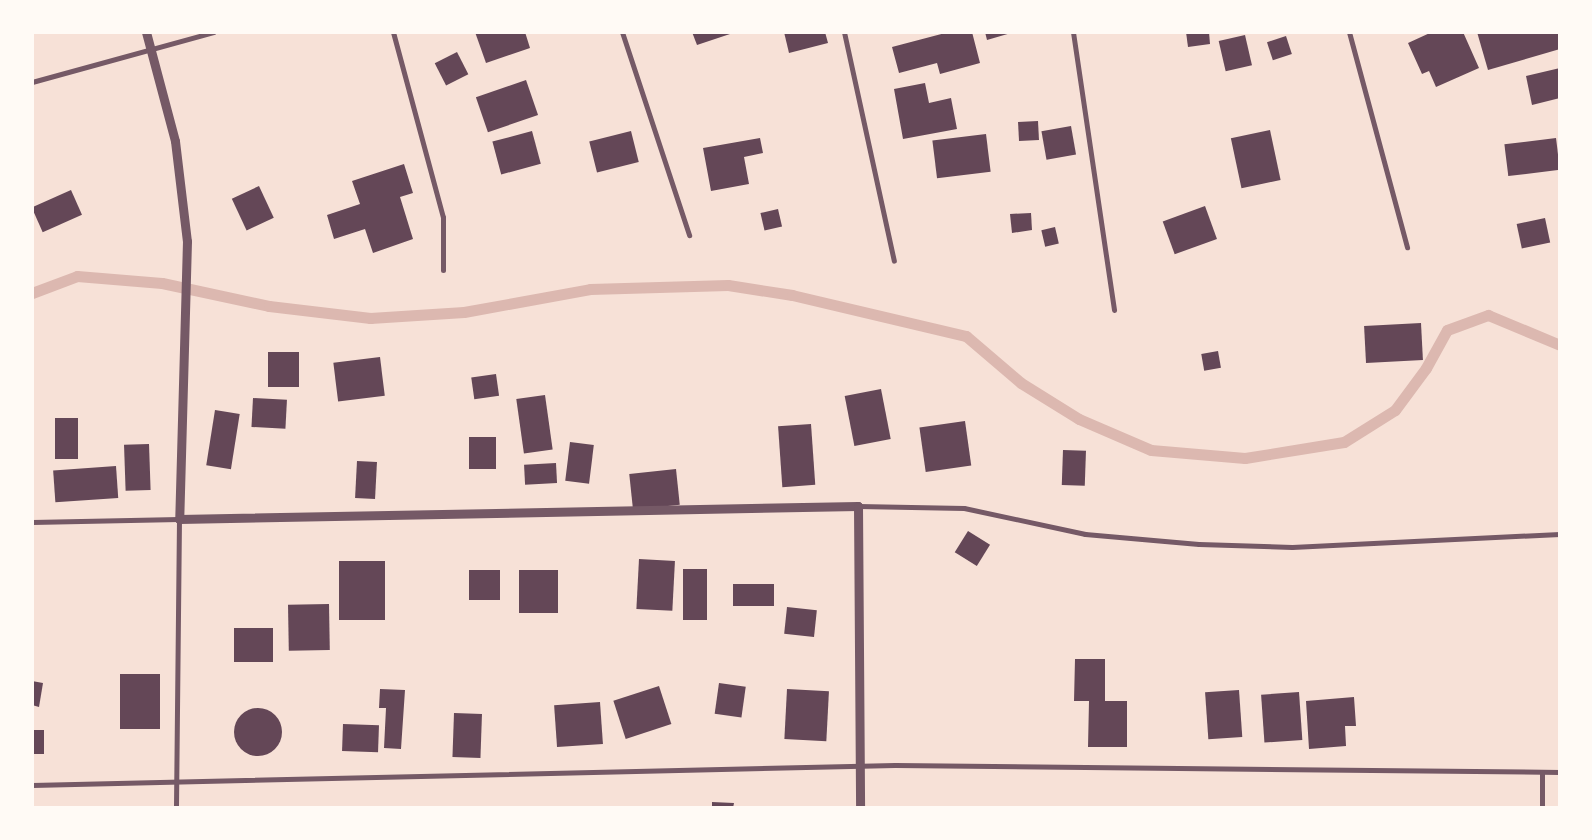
<!DOCTYPE html>
<html>
<head>
<meta charset="utf-8">
<style>
  body { margin:0 }
  #map { position:relative; width:1592px; height:840px; overflow:hidden; background:#f7e1d7; font-family:"Exo 2",sans-serif }
  div>[style] { position:absolute }
  .stream>* { height:11px; margin:-5.5px; padding:0 5.5px; transform-origin:5.5px; border-radius:5.5px; background:#dcb8b0 }
  .building>* { inset:0; background:#644757; transform-origin:0 0 }
  .round { border-radius:50% }
  .minor>* { height:5px; margin:-2.5px; padding:0 2.5px; transform-origin:2.5px; border-radius:2.5px; background:#755966 }
  .tertiary>* { height:9px; margin:-4.5px; padding:0 4.5px; transform-origin:4.5px; border-radius:4.5px; background:#755966 }
  span { translate:-50% -50%; white-space:nowrap; text-align:center; line-height:1.15; -webkit-text-stroke:4px #fffaf5; paint-order:stroke }
  .frame { position:absolute; inset:0; border:34px solid #fffaf5; pointer-events:none }
</style>
</head>
<body>
<div id="map">
  <div class="stream">
    <div style="left:32px;top:293px;width:48px;rotate:-20.7deg"></div>
    <div style="left:77px;top:276px;width:85px;rotate:4.7deg"></div>
    <div style="left:162px;top:283px;width:109px;rotate:12.1deg"></div>
    <div style="left:269px;top:306px;width:102px;rotate:6.8deg"></div>
    <div style="left:370px;top:318px;width:94px;rotate:-3.7deg"></div>
    <div style="left:464px;top:312px;width:128px;rotate:-10.3deg"></div>
    <div style="left:590px;top:289px;width:138px;rotate:-1.7deg"></div>
    <div style="left:728px;top:285px;width:65px;rotate:8.9deg"></div>
    <div style="left:792px;top:295px;width:179px;rotate:13.3deg"></div>
    <div style="left:966px;top:336px;width:72px;rotate:40.5deg"></div>
    <div style="left:1021px;top:383px;width:68px;rotate:31.8deg"></div>
    <div style="left:1079px;top:419px;width:78px;rotate:23.3deg"></div>
    <div style="left:1151px;top:450px;width:94px;rotate:4.9deg"></div>
    <div style="left:1245px;top:458px;width:100px;rotate:-9.2deg"></div>
    <div style="left:1344px;top:442px;width:60px;rotate:-32.1deg"></div>
    <div style="left:1395px;top:410px;width:52px;rotate:-53.6deg"></div>
    <div style="left:1426px;top:368px;width:43px;rotate:-61.1deg"></div>
    <div style="left:1447px;top:330px;width:44px;rotate:-20.1deg"></div>
    <div style="left:1488px;top:315px;width:78px;rotate:22.6deg"></div>
  </div>
  <div class="building">
    <div style="clip-path:polygon(475px 32px,525px 32px,530px 48px,486px 63px)"></div>
    <div style="clip-path:polygon(692px 32px,732px 32px,733px 33px,697px 45px)"></div>
    <div style="clip-path:polygon(784px 32px,825px 32px,828px 43px,789px 53px)"></div>
    <div style="clip-path:polygon(949px 32px,972px 32px,980px 63px,940px 74px,937px 63px,899px 73px,892px 47px)"></div>
    <div style="clip-path:polygon(985px 32px,1011px 32px,1011px 33px,987px 40px)"></div>
    <div style="clip-path:polygon(1186px 32px,1209px 32px,1210px 44px,1188px 47px)"></div>
    <div style="clip-path:polygon(1432px 32px,1463px 32px,1479px 68px,1436px 87px,1429px 71px,1422px 74px,1408px 43px)"></div>
    <div style="clip-path:polygon(1477px 32px,1560px 32px,1560px 49px,1488px 70px)"></div>
    <div style="left:1245px;top:35px;width:31px;height:27px;rotate:77deg"></div>
    <div style="left:1286px;top:36px;width:19px;height:20px;rotate:72deg"></div>
    <div style="left:457px;top:52px;width:25px;height:25px;rotate:63deg"></div>
    <div style="clip-path:polygon(1560px 68px,1560px 98px,1532px 105px,1526px 76px)"></div>
    <div style="left:526px;top:80px;width:37px;height:53px;rotate:71deg"></div>
    <div style="clip-path:polygon(925px 83px,929px 103px,951px 98px,957px 129px,903px 139px,894px 89px)"></div>
    <div style="left:1038px;top:121px;width:19px;height:20px;rotate:87deg"></div>
    <div style="left:1071px;top:126px;width:29px;height:30px;rotate:80deg"></div>
    <div style="left:1270px;top:130px;width:51px;height:40px;rotate:78deg"></div>
    <div style="left:532px;top:131px;width:34px;height:41px;rotate:75deg"></div>
    <div style="left:631px;top:131px;width:32px;height:43px;rotate:76deg"></div>
    <div style="left:986px;top:134px;width:38px;height:54px;rotate:83deg"></div>
    <div style="clip-path:polygon(760px 138px,763px 153px,744px 157px,749px 184px,711px 191px,703px 148px)"></div>
    <div style="left:1556px;top:138px;width:32px;height:52px;rotate:83deg"></div>
    <div style="clip-path:polygon(404px 164px,413px 193px,400px 197px,413px 239px,373px 253px,365px 229px,334px 239px,327px 215px,360px 204px,352px 181px)"></div>
    <div style="left:259px;top:186px;width:35px;height:30px;rotate:65deg"></div>
    <div style="left:71px;top:190px;width:27px;height:43px;rotate:66deg"></div>
    <div style="left:1205px;top:206px;width:35px;height:45px;rotate:70deg"></div>
    <div style="left:778px;top:209px;width:18px;height:18px;rotate:77deg"></div>
    <div style="clip-path:polygon(1031px 213px,1032px 230px,1012px 233px,1010px 214px)"></div>
    <div style="left:1545px;top:218px;width:25px;height:29px;rotate:78deg"></div>
    <div style="left:1055px;top:227px;width:17px;height:14px;rotate:77deg"></div>
    <div style="left:1421px;top:323px;width:37px;height:57px;rotate:87deg"></div>
    <div style="left:1218px;top:351px;width:17px;height:17px;rotate:80deg"></div>
    <div style="left:268px;top:352px;width:31px;height:35px"></div>
    <div style="left:380px;top:357px;width:39px;height:47px;rotate:83deg"></div>
    <div style="left:496px;top:374px;width:22px;height:25px;rotate:82deg"></div>
    <div style="left:881px;top:389px;width:51px;height:37px;rotate:79deg"></div>
    <div style="left:545px;top:395px;width:55px;height:29px;rotate:82deg"></div>
    <div style="left:253px;top:398px;width:34px;height:29px;rotate:3deg"></div>
    <div style="left:215px;top:410px;width:25px;height:56px;rotate:9deg"></div>
    <div style="left:55px;top:418px;width:23px;height:41px"></div>
    <div style="left:965px;top:421px;width:45px;height:46px;rotate:82deg"></div>
    <div style="left:811px;top:424px;width:61px;height:33px;rotate:86deg"></div>
    <div style="left:469px;top:437px;width:27px;height:32px"></div>
    <div style="left:570px;top:442px;width:24px;height:39px;rotate:7deg"></div>
    <div style="left:149px;top:444px;width:46px;height:25px;rotate:88deg"></div>
    <div style="left:1063px;top:450px;width:23px;height:35px;rotate:2deg"></div>
    <div style="left:357px;top:461px;width:20px;height:37px;rotate:3deg"></div>
    <div style="left:556px;top:463px;width:20px;height:32px;rotate:87deg"></div>
    <div style="left:116px;top:466px;width:32px;height:63px;rotate:86deg"></div>
    <div style="left:676px;top:469px;width:36px;height:47px;rotate:84deg"></div>
    <div style="left:968px;top:531px;width:26px;height:25px;rotate:32deg"></div>
    <div style="left:639px;top:559px;width:36px;height:50px;rotate:3deg"></div>
    <div style="left:339px;top:561px;width:46px;height:59px"></div>
    <div style="left:707px;top:569px;width:51px;height:24px;rotate:90deg"></div>
    <div style="left:469px;top:570px;width:31px;height:30px"></div>
    <div style="left:519px;top:570px;width:39px;height:43px"></div>
    <div style="left:774px;top:584px;width:22px;height:41px;rotate:90deg"></div>
    <div style="left:329px;top:604px;width:46px;height:41px;rotate:89deg"></div>
    <div style="left:787px;top:607px;width:30px;height:27px;rotate:6deg"></div>
    <div style="left:234px;top:628px;width:39px;height:34px"></div>
    <div style="clip-path:polygon(1075px 659px,1105px 659px,1105px 701px,1127px 701px,1127px 747px,1088px 747px,1089px 701px,1074px 701px)"></div>
    <div style="left:120px;top:674px;width:40px;height:55px"></div>
    <div style="clip-path:polygon(32px 681px,43px 683px,39px 707px,32px 705px)"></div>
    <div style="left:719px;top:683px;width:27px;height:31px;rotate:8deg"></div>
    <div style="left:659px;top:686px;width:40px;height:48px;rotate:72deg"></div>
    <div style="clip-path:polygon(380px 689px,405px 690px,401px 749px,384px 748px,386px 708px,379px 708px)"></div>
    <div style="left:787px;top:689px;width:42px;height:50px;rotate:3deg"></div>
    <div style="left:1239px;top:690px;width:47px;height:34px;rotate:86deg"></div>
    <div style="left:1299px;top:692px;width:48px;height:38px;rotate:86deg"></div>
    <div style="clip-path:polygon(1354px 697px,1356px 726px,1345px 726px,1346px 746px,1309px 749px,1306px 701px)"></div>
    <div style="left:600px;top:702px;width:42px;height:46px;rotate:86deg"></div>
    <div class="round" style="left:234px;top:708px;width:48px;height:48px"></div>
    <div style="left:454px;top:713px;width:28px;height:44px;rotate:2deg"></div>
    <div style="left:343px;top:724px;width:36px;height:27px;rotate:2deg"></div>
    <div style="left:32px;top:730px;width:12px;height:24px"></div>
    <div style="clip-path:polygon(712px 802px,734px 803px,733px 808px,712px 808px)"></div>
  </div>
  <div class="minor">
    <div style="left:393px;top:32px;width:192px;rotate:74.9deg"></div>
    <div style="left:443px;top:217px;width:53px;rotate:90deg"></div>
    <div style="left:622px;top:32px;width:214px;rotate:71.7deg"></div>
    <div style="left:844px;top:32px;width:234px;rotate:77.7deg"></div>
    <div style="left:1073px;top:32px;width:281px;rotate:81.6deg"></div>
    <div style="left:1349px;top:32px;width:223px;rotate:74.9deg"></div>
    <div style="left:32px;top:82px;width:188px;rotate:-15.4deg"></div>
    <div style="left:858px;top:506px;width:106px;rotate:1.1deg"></div>
    <div style="left:964px;top:508px;width:124px;rotate:12.1deg"></div>
    <div style="left:1085px;top:534px;width:114px;rotate:5deg"></div>
    <div style="left:1199px;top:544px;width:93px;rotate:1.8deg"></div>
    <div style="left:1292px;top:547px;width:268px;rotate:-2.8deg"></div>
    <div style="left:32px;top:522px;width:147px;rotate:-1.2deg"></div>
    <div style="left:179px;top:519px;width:289px;rotate:90.6deg"></div>
    <div style="left:32px;top:785px;width:863px;rotate:-1.33deg"></div>
    <div style="left:895px;top:765px;width:665px;rotate:0.6deg"></div>
    <div style="left:1542px;top:808px;width:36px;rotate:-90deg"></div>
  </div>
  <div class="tertiary">
    <div style="left:146px;top:32px;width:113px;rotate:75.1deg"></div>
    <div style="left:175px;top:141px;width:101px;rotate:83.2deg"></div>
    <div style="left:187px;top:241px;width:278px;rotate:91.6deg"></div>
    <div style="left:179px;top:519px;width:679px;rotate:-1.1deg"></div>
    <div style="left:858px;top:506px;width:302px;rotate:89.6deg"></div>
  </div>
  <div class="frame"></div>
</div>
</body>
</html>
